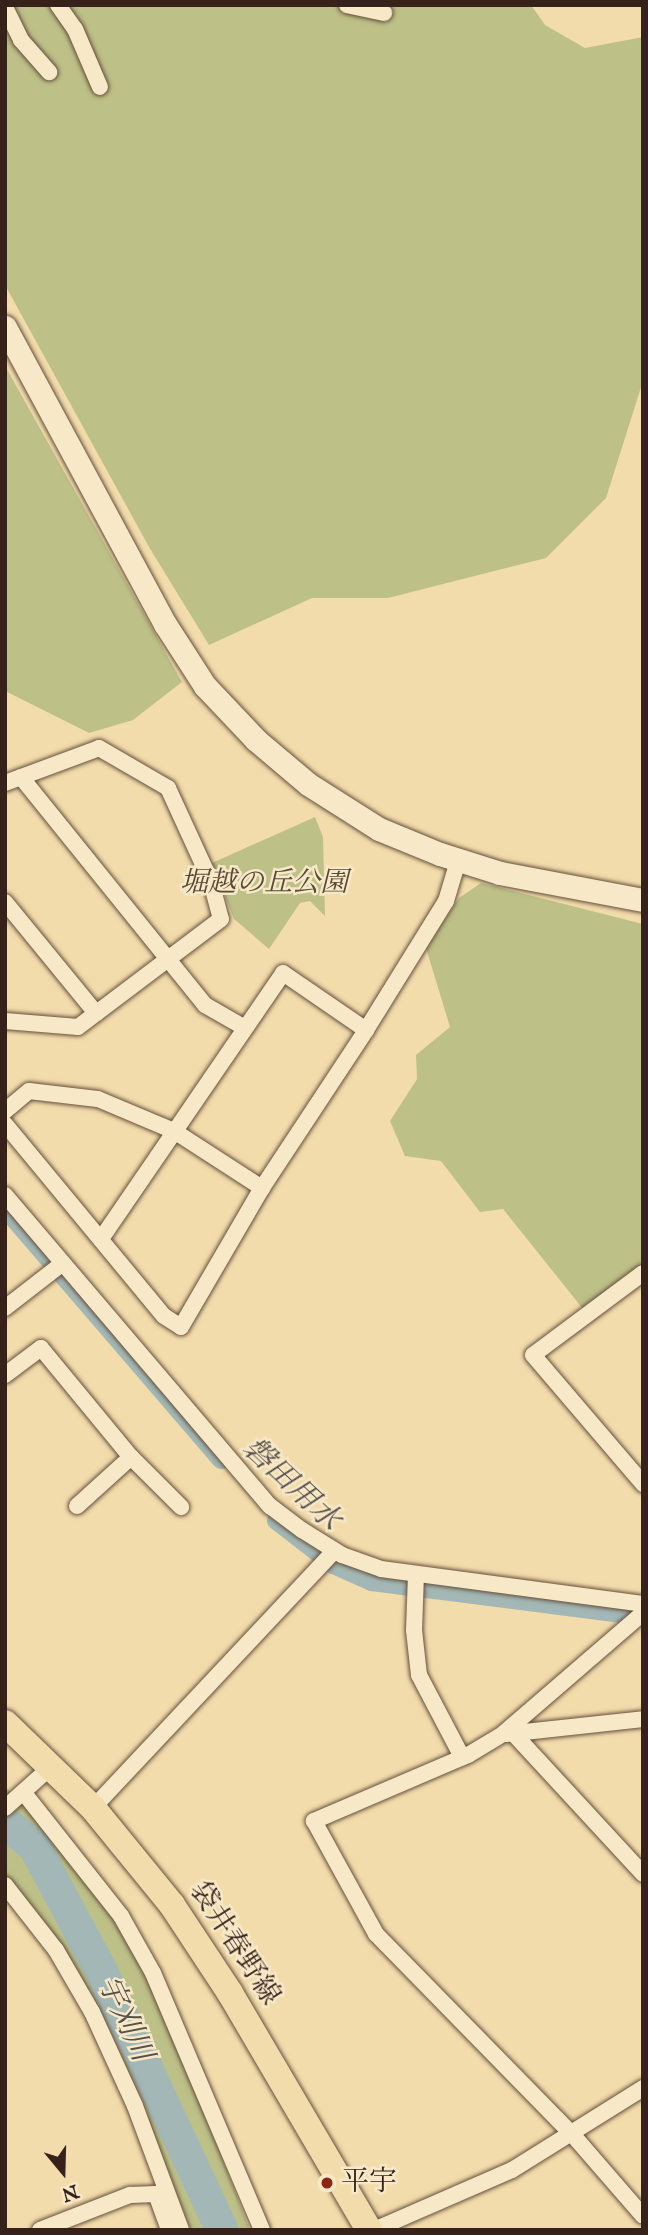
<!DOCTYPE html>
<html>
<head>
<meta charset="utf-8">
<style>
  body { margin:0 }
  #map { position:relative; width:648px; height:2235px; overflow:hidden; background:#f3dcab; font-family:"IM FELL English","Noto Serif JP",serif }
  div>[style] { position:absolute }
  .green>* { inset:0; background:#bdc087 }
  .canal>* { height:19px; margin:-9.5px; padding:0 9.5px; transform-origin:9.5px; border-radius:9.5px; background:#a3b8b6 }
  .river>* { height:33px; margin:-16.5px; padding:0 16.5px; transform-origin:16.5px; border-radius:16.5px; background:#a3b8b6 }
  .roads { filter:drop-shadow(0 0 2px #65503e) drop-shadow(0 0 2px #65503e) }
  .street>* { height:16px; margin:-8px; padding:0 8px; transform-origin:8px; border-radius:8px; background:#f7e8c8 }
  .secondary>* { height:23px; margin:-11.5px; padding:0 11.5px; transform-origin:11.5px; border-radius:11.5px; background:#f7e8c8 }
  .primary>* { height:26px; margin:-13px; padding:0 13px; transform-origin:13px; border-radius:13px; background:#f3dcab }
  .dots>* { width:19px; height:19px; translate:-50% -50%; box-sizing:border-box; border:4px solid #f7e8c8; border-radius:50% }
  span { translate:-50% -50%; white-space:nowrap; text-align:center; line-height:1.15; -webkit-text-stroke:5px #f7e8c8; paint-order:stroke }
  .park-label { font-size:28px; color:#584a35; font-style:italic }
  .street-label { font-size:28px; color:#36221a }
  .poi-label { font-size:28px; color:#36221a }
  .left { translate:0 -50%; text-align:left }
  .water-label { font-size:30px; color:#574f49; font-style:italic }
  .frame { position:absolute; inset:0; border:7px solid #36221a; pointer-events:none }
  .north { position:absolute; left:28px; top:2137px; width:70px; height:70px; -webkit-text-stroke:5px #f7e8c8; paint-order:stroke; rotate:161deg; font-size:19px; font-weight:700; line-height:28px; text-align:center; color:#36221a }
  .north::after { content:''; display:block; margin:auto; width:24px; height:32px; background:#36221a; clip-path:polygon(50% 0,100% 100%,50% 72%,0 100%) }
</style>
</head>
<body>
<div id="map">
  <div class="green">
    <div style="clip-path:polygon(531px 5px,545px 25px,585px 48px,643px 37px,643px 381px,606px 498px,546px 558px,388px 598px,312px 598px,209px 645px,149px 547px,5px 285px,5px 6px)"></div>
    <div style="clip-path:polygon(5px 366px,182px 682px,133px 720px,89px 733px,5px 691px)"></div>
    <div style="clip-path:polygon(315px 817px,323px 837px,325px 916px,310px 901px,300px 903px,269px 949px,234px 919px,212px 863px)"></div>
    <div style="clip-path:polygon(481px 883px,643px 924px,643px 1271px,587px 1314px,503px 1209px,480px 1212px,441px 1161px,405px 1156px,390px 1121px,417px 1079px,416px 1055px,450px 1027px,426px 948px,459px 898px)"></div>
    <div style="clip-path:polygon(5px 1787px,24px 1803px,147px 1962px,250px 2230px,191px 2230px,120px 2056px,54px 1934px,5px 1875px)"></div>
  </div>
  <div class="canal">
    <div style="left:5px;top:1208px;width:331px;rotate:49.3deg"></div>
    <div style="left:276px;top:1520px;width:72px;rotate:37.7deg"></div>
    <div style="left:333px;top:1564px;width:42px;rotate:24.1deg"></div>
    <div style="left:371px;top:1581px;width:274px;rotate:7.3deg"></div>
  </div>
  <div class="river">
    <div style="left:5px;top:1822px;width:38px;rotate:40deg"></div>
    <div style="left:34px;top:1846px;width:142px;rotate:61.8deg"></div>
    <div style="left:101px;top:1971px;width:286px;rotate:65deg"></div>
  </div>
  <div class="roads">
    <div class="street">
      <div style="left:58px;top:5px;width:29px;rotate:55deg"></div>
      <div style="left:75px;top:29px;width:63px;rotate:66.7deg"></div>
      <div style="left:347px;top:5px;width:38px;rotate:12deg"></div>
      <div style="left:5px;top:7px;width:37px;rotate:64deg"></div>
      <div style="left:21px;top:40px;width:43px;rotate:48.8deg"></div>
      <div style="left:21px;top:777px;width:293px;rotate:51.1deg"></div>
      <div style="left:205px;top:1005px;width:46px;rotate:29.9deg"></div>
      <div style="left:5px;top:783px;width:100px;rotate:-20.4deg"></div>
      <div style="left:99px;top:748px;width:80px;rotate:30.1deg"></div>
      <div style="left:168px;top:788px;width:103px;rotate:65.4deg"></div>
      <div style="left:211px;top:882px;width:38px;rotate:75deg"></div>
      <div style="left:221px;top:919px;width:179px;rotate:142.9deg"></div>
      <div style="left:78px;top:1027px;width:73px;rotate:-175.3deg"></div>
      <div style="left:5px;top:902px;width:144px;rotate:50.7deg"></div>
      <div style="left:5px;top:1111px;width:31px;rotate:-40deg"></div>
      <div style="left:29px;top:1091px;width:69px;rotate:6.6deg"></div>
      <div style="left:98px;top:1099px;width:82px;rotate:22.8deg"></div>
      <div style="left:174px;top:1131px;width:105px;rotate:32.9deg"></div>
      <div style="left:5px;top:1124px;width:249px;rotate:50.4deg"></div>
      <div style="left:164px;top:1316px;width:20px;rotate:33deg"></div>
      <div style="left:181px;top:1327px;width:161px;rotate:-59.8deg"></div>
      <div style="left:262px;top:1188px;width:189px;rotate:-56.6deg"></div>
      <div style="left:5px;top:1195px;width:409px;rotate:49.6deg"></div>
      <div style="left:270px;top:1506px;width:40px;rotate:37deg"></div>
      <div style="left:302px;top:1530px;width:47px;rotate:32deg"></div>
      <div style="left:342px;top:1555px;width:41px;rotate:19.7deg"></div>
      <div style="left:381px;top:1569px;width:264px;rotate:7.6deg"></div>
      <div style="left:101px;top:1239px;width:322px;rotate:-55.6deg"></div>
      <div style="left:283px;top:973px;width:101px;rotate:34.5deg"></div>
      <div style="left:366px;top:1030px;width:152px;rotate:-58.2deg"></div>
      <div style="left:446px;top:901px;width:42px;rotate:-73.3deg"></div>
      <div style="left:643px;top:1273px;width:137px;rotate:143.3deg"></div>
      <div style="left:533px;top:1355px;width:170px;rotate:49.5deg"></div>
      <div style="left:5px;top:1308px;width:73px;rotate:-37.8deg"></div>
      <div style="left:5px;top:1375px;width:45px;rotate:-36.9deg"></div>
      <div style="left:41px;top:1348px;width:141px;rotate:50.5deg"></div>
      <div style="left:131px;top:1457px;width:71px;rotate:45deg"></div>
      <div style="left:77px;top:1506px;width:73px;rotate:-42.2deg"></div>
      <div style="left:416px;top:1574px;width:56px;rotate:92deg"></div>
      <div style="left:414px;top:1630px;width:45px;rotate:83.7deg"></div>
      <div style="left:419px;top:1675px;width:93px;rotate:62.3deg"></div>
      <div style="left:643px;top:1613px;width:185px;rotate:139.2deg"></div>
      <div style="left:503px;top:1734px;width:41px;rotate:149deg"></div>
      <div style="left:468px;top:1755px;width:168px;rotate:156.8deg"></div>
      <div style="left:314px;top:1821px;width:129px;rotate:61.2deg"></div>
      <div style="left:376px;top:1934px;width:280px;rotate:45.6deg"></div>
      <div style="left:572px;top:2134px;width:108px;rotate:49.1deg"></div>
      <div style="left:513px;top:1733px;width:192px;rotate:47.3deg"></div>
      <div style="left:506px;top:1734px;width:138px;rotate:-6.2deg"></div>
      <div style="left:24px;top:1793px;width:157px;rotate:51.7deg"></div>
      <div style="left:121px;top:1916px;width:65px;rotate:60.7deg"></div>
      <div style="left:153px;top:1973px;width:279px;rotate:67deg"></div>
      <div style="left:5px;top:1808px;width:63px;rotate:-41.8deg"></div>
      <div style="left:93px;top:1808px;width:352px;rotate:-46.8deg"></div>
      <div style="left:5px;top:1885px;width:83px;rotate:51.9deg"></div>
      <div style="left:56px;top:1950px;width:72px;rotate:59.9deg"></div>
      <div style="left:92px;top:2012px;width:103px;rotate:65.4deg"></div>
      <div style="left:135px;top:2106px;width:132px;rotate:69.6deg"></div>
      <div style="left:40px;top:2230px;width:97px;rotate:-21.3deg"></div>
      <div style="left:130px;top:2195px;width:26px;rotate:-2deg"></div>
      <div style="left:156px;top:2194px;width:38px;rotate:70deg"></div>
      <div style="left:374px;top:2230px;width:150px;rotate:-23.5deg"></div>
      <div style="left:512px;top:2170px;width:155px;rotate:-32deg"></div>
    </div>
    <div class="secondary">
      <div style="left:5px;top:327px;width:337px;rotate:61.7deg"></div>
      <div style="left:165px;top:624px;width:74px;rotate:57.2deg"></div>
      <div style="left:205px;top:686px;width:74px;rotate:46.6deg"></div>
      <div style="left:256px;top:740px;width:68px;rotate:40.2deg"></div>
      <div style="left:308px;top:784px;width:84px;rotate:32.4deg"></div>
      <div style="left:379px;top:829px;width:66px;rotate:22.3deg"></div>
      <div style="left:440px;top:854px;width:63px;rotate:17.6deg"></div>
      <div style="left:500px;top:873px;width:146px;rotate:10.7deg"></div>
    </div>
    <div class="primary">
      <div style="left:5px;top:1723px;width:122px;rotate:44deg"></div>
      <div style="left:93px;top:1808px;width:125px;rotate:50.8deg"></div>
      <div style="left:172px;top:1905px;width:105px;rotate:56.6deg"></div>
      <div style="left:230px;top:1993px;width:275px;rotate:59.6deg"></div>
    </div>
  </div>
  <div class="dots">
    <div style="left:327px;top:2183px;background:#8f2418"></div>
  </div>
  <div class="park-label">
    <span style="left:264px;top:884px">堀越の丘公園</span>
  </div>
  <div class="street-label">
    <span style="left:234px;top:1944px;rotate:57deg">袋井春野線</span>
  </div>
  <div class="poi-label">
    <span class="left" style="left:341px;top:2183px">平宇</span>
  </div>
  <div class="water-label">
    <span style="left:291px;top:1485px;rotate:43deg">磐田用水</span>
    <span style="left:124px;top:2019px;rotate:65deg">宇刈川</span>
  </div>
  <div class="frame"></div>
  <div class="north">N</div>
</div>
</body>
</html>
